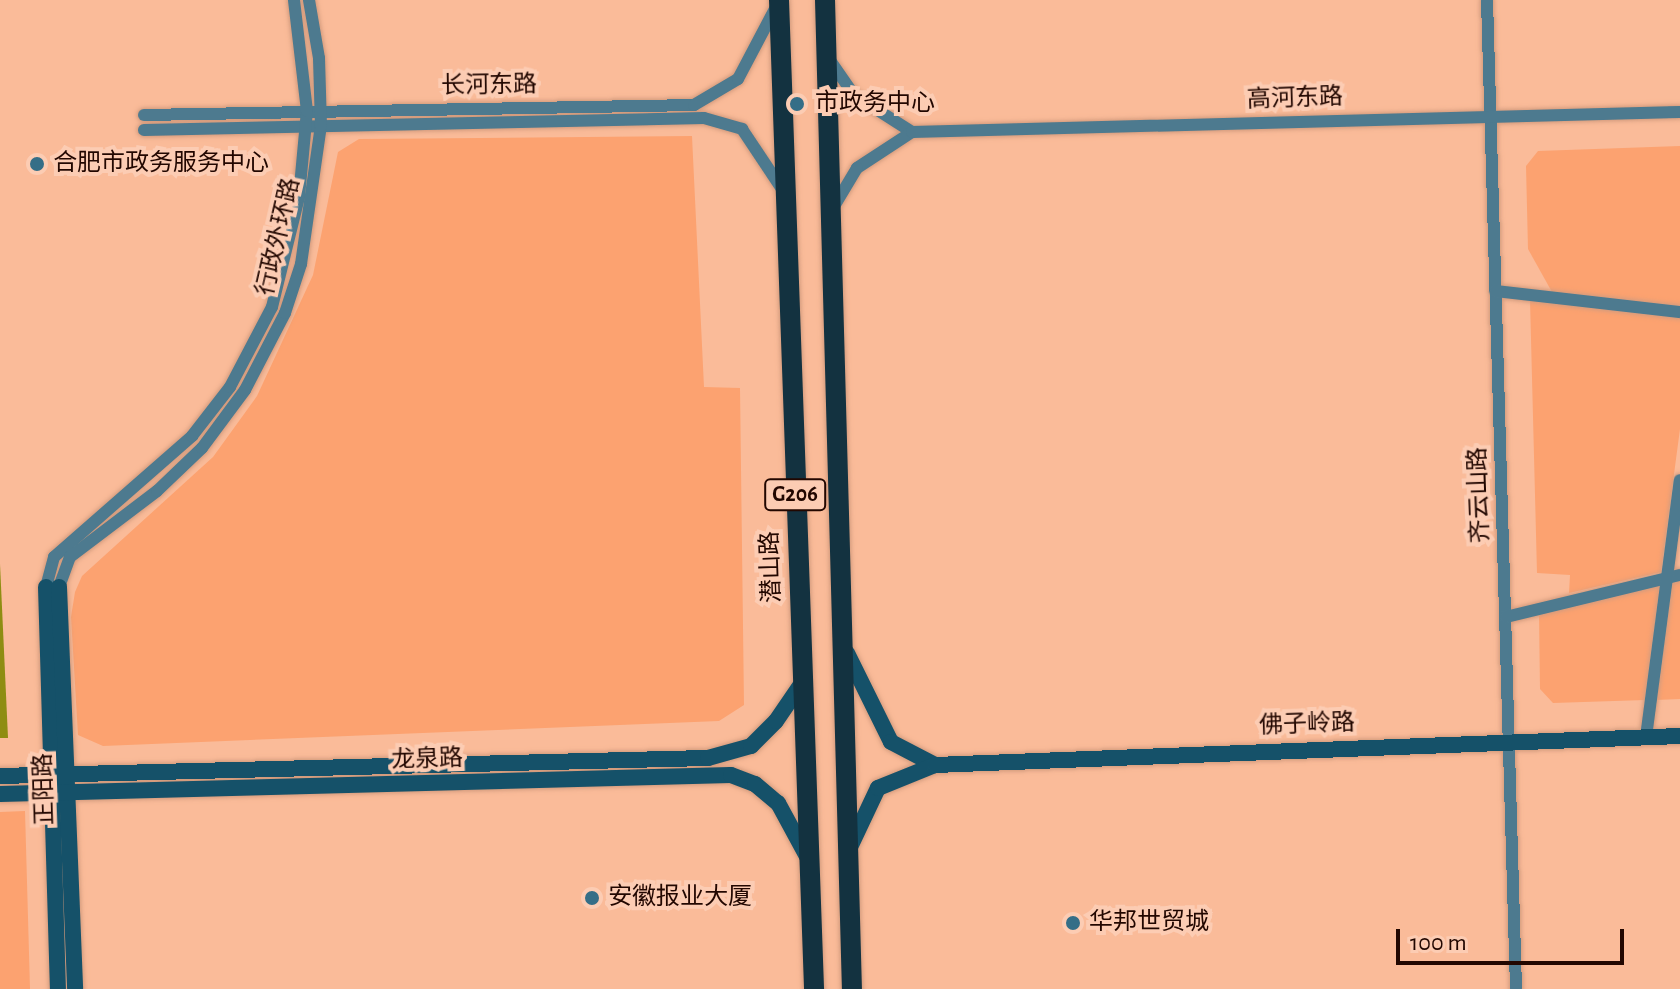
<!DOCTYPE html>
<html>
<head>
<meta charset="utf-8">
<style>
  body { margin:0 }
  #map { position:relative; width:1680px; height:989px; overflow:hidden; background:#fabb99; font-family:"Alegreya Sans","Noto Sans SC",sans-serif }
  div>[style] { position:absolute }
  .green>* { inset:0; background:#fca270 }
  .water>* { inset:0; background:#8e8d12 }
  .roads { filter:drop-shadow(0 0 2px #d39b7d) drop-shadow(0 0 2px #d39b7d) }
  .street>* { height:12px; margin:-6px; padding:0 6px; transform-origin:6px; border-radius:6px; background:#4d7a8f }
  .secondary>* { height:16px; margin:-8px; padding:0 8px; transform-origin:8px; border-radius:8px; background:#155169 }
  .primary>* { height:20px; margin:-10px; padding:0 10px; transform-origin:10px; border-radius:10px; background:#133240 }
  .dots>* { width:22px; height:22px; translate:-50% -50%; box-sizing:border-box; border:4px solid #fcccb3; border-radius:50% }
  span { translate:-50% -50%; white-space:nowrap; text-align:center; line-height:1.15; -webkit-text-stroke:8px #fcccb3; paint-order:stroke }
  .shield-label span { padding:2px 6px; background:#fcccb3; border:2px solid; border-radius:6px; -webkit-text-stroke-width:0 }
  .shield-label { font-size:22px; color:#220700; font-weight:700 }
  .street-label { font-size:24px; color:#220700 }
  .poi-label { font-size:24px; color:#220700 }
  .left { translate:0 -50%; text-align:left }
  .scale { position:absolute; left:1396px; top:929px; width:228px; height:36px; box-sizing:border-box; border:4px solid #220700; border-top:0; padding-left:10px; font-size:24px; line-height:28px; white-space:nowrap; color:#220700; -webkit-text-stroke:6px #fcccb3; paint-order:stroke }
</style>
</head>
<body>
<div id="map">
  <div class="green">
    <div style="clip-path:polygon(692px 136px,704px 387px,740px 388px,744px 705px,719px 721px,103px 746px,78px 735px,71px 617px,75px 592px,82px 576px,213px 457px,257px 396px,313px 275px,338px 152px,359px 139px)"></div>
    <div style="clip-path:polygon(1680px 146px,1680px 306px,1552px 292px,1528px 249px,1526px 166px,1538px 151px)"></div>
    <div style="clip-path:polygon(1530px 300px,1680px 318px,1680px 429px,1661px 572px,1569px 593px,1570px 575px,1537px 573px)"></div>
    <div style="clip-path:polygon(1680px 579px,1680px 699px,1656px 700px,1671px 581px)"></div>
    <div style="clip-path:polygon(1660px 585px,1645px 700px,1553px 703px,1540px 689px,1539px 613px)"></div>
    <div style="clip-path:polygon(25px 811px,30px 989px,0 989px,0 812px)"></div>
  </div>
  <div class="water">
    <div style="clip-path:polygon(0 564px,8px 738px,0 738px)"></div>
  </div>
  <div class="roads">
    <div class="street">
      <div style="left:1487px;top:0;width:989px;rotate:88.32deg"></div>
      <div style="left:829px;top:59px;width:44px;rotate:55.2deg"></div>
      <div style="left:854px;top:95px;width:69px;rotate:32.5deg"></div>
      <div style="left:912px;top:132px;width:66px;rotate:146.8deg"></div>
      <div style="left:857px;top:168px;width:47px;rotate:121deg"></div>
      <div style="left:144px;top:115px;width:550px;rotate:-1.04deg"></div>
      <div style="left:694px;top:105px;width:51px;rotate:-30.6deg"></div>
      <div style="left:738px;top:79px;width:81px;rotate:-62.2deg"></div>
      <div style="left:144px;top:130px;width:560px;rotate:-1.23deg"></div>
      <div style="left:704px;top:118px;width:40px;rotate:16deg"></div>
      <div style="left:742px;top:129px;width:72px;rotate:56.3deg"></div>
      <div style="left:912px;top:132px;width:768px;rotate:-1.49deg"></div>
      <div style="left:1495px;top:291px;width:186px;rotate:6.5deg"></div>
      <div style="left:46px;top:587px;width:31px;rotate:-75deg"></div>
      <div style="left:54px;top:557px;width:184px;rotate:-41.2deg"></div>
      <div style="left:192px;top:436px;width:62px;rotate:-52.2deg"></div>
      <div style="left:230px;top:387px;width:90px;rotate:-62.3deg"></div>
      <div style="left:272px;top:307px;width:113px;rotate:-76.2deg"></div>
      <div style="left:299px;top:197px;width:86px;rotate:-84.7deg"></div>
      <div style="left:307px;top:111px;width:112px;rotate:-96.7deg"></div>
      <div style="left:59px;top:587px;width:32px;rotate:-70deg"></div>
      <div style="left:70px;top:557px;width:109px;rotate:-37.2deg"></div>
      <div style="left:157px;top:491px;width:62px;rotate:-43.7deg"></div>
      <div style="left:202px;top:448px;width:72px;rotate:-53.4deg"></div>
      <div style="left:245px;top:390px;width:87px;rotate:-62.5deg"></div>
      <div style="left:285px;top:313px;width:52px;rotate:-71.9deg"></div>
      <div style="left:301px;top:264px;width:139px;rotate:-81.8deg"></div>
      <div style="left:321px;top:126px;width:68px;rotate:-91.7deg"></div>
      <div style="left:319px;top:58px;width:59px;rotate:-99.8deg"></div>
      <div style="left:1506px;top:617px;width:179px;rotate:-13.6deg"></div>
      <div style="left:1646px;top:737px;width:259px;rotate:-82.5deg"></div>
    </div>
    <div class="secondary">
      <div style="left:46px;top:587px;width:402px;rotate:88.3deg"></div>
      <div style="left:59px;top:587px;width:402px;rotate:87.7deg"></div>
      <div style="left:847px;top:653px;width:99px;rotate:63.7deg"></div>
      <div style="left:891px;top:742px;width:50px;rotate:27.6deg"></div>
      <div style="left:0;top:776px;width:708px;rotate:-1.46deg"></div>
      <div style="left:708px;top:758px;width:45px;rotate:-15.6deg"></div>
      <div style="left:751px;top:746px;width:35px;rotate:-45deg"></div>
      <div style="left:776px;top:721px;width:46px;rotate:-55.6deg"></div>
      <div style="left:0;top:794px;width:731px;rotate:-1.49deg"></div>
      <div style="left:731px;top:775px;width:26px;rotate:21deg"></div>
      <div style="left:755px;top:784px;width:30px;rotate:40deg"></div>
      <div style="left:778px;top:803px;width:67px;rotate:61.5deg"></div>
      <div style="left:851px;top:845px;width:63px;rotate:-64.7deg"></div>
      <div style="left:878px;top:788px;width:61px;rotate:-22deg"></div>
      <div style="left:935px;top:765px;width:746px;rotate:-2.23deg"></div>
    </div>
    <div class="primary">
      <div style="left:779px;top:0;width:990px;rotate:87.97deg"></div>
      <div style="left:825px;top:0;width:989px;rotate:88.44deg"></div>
    </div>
  </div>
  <div class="dots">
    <div style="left:797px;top:104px;background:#356e87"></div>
    <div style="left:37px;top:164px;background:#356e87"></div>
    <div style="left:592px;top:898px;background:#356e87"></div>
    <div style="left:1073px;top:923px;background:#356e87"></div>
  </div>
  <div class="shield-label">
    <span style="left:795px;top:495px">G206</span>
  </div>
  <div class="street-label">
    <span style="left:489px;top:86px;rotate:-1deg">长河东路</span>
    <span style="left:1295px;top:99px;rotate:-2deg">高河东路</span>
    <span style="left:279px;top:237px;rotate:-77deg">行政外环路</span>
    <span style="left:1480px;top:495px;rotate:-92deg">齐云山路</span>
    <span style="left:772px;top:567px;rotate:-92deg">潜山路</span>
    <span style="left:1307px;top:725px;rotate:-2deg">佛子岭路</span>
    <span style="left:427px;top:760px;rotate:-2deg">龙泉路</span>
    <span style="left:45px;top:789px;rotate:-92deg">正阳路</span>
  </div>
  <div class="poi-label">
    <span class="left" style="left:815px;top:104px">市政务中心</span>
    <span class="left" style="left:53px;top:164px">合肥市政务服务中心</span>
    <span class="left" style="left:608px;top:898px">安徽报业大厦</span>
    <span class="left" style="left:1089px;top:923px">华邦世贸城</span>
  </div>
  <div class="scale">100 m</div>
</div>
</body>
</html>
